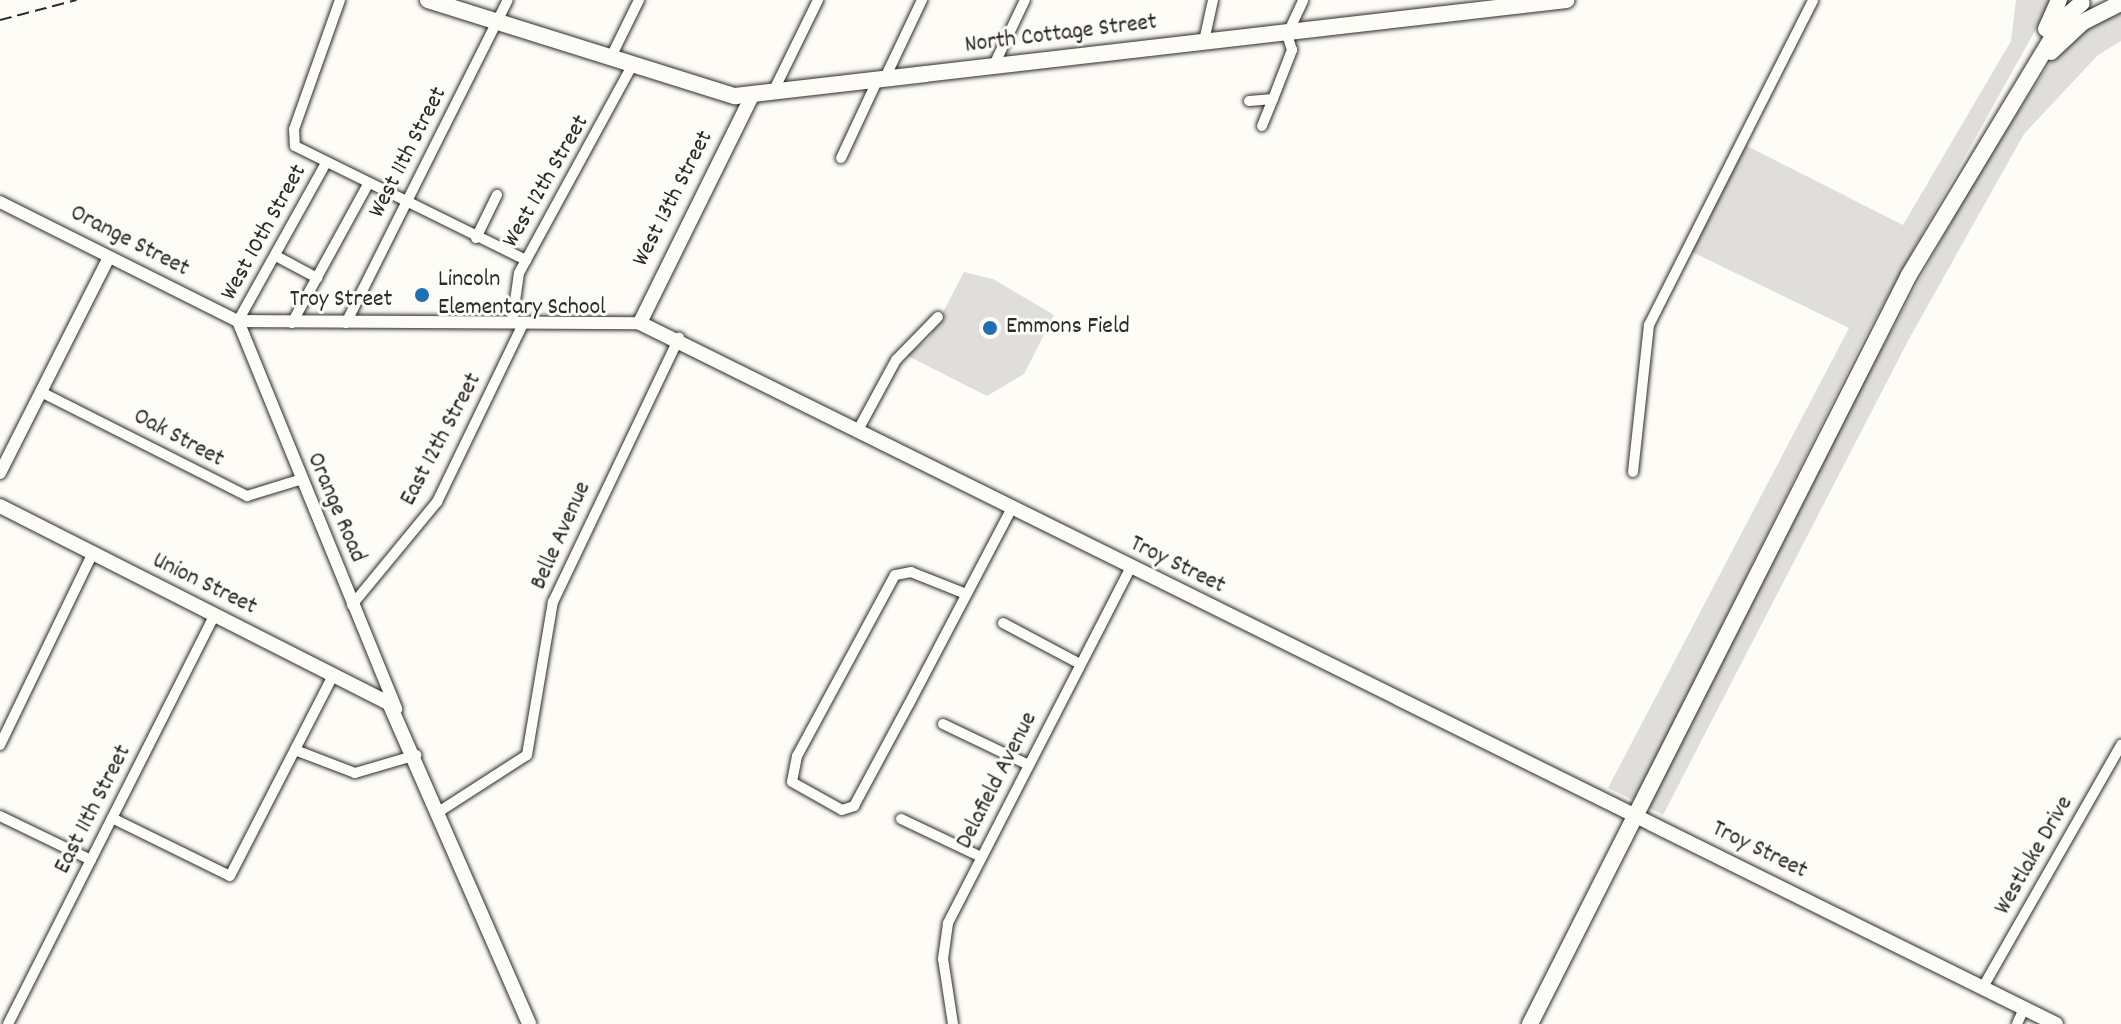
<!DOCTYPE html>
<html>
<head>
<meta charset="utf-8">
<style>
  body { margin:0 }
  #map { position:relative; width:2121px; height:1024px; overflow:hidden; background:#fdfcf7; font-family:Dekko,sans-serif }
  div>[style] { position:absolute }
  .green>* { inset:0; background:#dfdeda }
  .roads { filter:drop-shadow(0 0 2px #2b2b2b) drop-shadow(0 0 2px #2b2b2b) }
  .minor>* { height:10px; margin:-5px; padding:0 5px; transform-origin:5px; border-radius:5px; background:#fdfcf7 }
  .tertiary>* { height:12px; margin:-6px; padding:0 6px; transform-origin:6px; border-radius:6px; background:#fdfcf7 }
  .secondary>* { height:14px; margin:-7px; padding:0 7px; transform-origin:7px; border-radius:7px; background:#fdfcf7 }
  .primary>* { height:16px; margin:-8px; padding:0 8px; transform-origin:8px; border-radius:8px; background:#fdfcf7 }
  .trunk>* { height:16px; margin:-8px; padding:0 8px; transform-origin:8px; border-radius:8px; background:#fdfcf7 }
  .rail>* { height:2px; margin-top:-1px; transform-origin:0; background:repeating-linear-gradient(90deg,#2b2b2b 0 12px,transparent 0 18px) }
  .dots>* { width:22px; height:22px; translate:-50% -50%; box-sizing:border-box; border:4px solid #fdfcf7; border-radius:50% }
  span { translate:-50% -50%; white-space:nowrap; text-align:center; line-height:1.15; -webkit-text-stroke:6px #fdfcf7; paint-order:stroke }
  .street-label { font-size:24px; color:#2b2b2b }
  .poi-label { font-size:24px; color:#2b2b2b }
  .left { translate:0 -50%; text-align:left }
</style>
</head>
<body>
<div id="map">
  <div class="green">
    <div style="clip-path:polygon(2016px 0,2052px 0,1863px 340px,1635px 801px,1608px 788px,1849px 328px,1690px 251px,1743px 144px,1903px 225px,2011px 41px)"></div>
    <div style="clip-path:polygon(2121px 11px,2121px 41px,2098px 55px,2024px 134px,1909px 339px,1663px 815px,1646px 806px,1848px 410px,1980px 170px,2054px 57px,2086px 27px)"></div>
    <div style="clip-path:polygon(964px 272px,993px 279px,1054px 315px,1024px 374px,987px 396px,906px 355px,929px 339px)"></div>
  </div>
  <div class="roads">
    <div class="minor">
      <div style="left:340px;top:0;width:137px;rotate:109.6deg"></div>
      <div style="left:294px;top:129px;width:17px;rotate:87deg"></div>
      <div style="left:295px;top:146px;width:258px;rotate:26.3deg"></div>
      <div style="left:1204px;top:41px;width:42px;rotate:-77.6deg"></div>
      <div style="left:610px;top:59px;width:66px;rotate:-63.8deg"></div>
      <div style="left:993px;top:67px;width:74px;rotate:-64.5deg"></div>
      <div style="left:884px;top:80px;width:89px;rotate:-64.6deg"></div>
      <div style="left:772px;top:94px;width:105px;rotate:-63.9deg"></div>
      <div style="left:1249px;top:101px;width:24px;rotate:-5deg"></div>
      <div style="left:1273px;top:99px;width:53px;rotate:-68.8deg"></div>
      <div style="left:1292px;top:50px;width:16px;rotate:-108deg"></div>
      <div style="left:1287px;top:35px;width:38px;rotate:-65deg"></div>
      <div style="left:1262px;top:126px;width:29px;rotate:-68deg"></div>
      <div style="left:841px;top:158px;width:85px;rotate:-64.9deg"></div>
      <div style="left:476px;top:238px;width:48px;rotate:-64deg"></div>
      <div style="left:276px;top:256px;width:47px;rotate:28.2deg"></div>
      <div style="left:238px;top:321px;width:181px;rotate:-60.9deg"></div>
      <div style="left:512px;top:322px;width:49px;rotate:-81.9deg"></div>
      <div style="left:519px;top:273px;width:236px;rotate:-61.4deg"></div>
      <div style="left:292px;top:323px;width:158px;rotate:-61.3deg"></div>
      <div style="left:346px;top:323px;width:361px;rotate:-63.4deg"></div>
      <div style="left:41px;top:392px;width:231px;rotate:26.8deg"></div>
      <div style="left:247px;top:496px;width:54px;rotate:-17.1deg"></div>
      <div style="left:858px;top:430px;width:80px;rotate:-61.5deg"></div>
      <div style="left:896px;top:360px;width:60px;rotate:-45.7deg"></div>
      <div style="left:1633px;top:472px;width:148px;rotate:-83.8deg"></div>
      <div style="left:1649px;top:325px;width:364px;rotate:-63.2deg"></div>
      <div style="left:966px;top:594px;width:59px;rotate:-158.2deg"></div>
      <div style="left:911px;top:572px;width:16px;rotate:169deg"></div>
      <div style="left:895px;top:575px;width:206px;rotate:118.4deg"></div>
      <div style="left:797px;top:756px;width:26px;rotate:101deg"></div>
      <div style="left:792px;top:782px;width:57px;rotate:29.2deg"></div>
      <div style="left:842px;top:810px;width:13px;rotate:-18deg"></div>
      <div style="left:854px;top:806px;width:116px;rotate:-61.7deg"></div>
      <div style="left:909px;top:704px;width:221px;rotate:-62.3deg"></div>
      <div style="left:352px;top:605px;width:134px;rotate:-50.5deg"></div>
      <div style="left:437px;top:502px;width:200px;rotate:-64.2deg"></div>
      <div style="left:1003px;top:623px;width:87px;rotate:28deg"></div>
      <div style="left:943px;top:724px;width:95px;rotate:25.5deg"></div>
      <div style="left:0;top:745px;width:213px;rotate:-64.2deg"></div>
      <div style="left:295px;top:750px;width:64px;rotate:21deg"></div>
      <div style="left:355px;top:773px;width:64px;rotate:-16.4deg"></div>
      <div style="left:440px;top:811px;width:103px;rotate:-32.8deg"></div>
      <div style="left:527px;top:755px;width:155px;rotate:-80.4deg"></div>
      <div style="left:553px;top:602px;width:293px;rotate:-64.5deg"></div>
      <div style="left:0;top:816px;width:101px;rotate:25.8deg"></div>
      <div style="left:112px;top:818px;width:131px;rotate:26.2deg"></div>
      <div style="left:230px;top:876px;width:227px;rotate:-62.8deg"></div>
      <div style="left:901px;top:819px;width:89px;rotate:25.4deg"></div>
      <div style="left:1983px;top:987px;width:279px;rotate:-60.3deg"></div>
      <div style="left:8px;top:1024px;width:459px;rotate:-63.2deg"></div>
      <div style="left:953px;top:1024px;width:66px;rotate:-98.7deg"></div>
      <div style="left:943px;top:959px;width:36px;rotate:-82deg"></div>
      <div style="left:948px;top:923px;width:400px;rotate:-62.8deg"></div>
      <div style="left:2017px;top:1024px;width:17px;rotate:-66deg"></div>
    </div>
    <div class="tertiary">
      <div style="left:0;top:202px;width:266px;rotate:26.6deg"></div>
      <div style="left:238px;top:321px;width:402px;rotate:0.3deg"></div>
      <div style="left:238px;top:321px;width:419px;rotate:67.8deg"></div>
      <div style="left:0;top:473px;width:242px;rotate:-63.2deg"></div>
    </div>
    <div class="secondary">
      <div style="left:752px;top:96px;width:253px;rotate:116.3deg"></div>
      <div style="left:640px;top:323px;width:1580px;rotate:26.34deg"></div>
      <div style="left:0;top:506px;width:436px;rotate:26.9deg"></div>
      <div style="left:389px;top:703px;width:350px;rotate:66.4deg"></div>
    </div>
    <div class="primary">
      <div style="left:428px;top:0;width:322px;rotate:17.4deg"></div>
      <div style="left:735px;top:96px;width:837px;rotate:-6.59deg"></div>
    </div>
    <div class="trunk">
      <div style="left:2046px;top:29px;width:32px;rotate:-66deg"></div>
      <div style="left:2051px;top:52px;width:44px;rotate:-43.2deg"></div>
      <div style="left:2083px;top:22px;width:42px;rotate:-26.6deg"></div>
      <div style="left:1530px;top:1024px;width:839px;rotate:-63.16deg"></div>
      <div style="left:1909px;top:275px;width:300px;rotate:-58.9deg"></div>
      <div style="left:2064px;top:18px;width:23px;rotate:-40deg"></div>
    </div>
  </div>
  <div class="rail">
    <div style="left:0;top:20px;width:79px;rotate:-14.7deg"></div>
  </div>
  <div class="dots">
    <div style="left:422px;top:295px;background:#1f6fb2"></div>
    <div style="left:990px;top:328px;background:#1f6fb2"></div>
  </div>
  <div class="street-label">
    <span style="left:1061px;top:35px;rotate:-7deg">North Cottage Street</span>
    <span style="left:409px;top:153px;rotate:-63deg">West 11th Street</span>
    <span style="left:547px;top:182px;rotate:-60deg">West 12th Street</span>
    <span style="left:674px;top:199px;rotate:-63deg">West 13th Street</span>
    <span style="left:265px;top:233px;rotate:-61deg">West 10th Street</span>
    <span style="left:129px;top:242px;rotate:27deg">Orange Street</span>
    <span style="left:341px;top:301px">Troy Street</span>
    <span style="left:178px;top:439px;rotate:28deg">Oak Street</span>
    <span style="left:442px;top:440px;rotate:-62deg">East 12th Street</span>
    <span style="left:335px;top:508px;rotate:67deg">Orange Road</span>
    <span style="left:562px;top:536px;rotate:-66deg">Belle Avenue</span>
    <span style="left:1177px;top:566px;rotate:26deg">Troy Street</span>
    <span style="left:204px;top:585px;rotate:26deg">Union Street</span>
    <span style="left:998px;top:781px;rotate:-63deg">Delafield Avenue</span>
    <span style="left:94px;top:810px;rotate:-63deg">East 11th Street</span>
    <span style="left:1759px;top:851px;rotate:26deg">Troy Street</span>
    <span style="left:2035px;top:856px;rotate:-60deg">Westlake Drive</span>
  </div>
  <div class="poi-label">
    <span class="left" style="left:438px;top:295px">Lincoln<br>Elementary School</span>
    <span class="left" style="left:1006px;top:328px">Emmons Field</span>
  </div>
</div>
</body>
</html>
